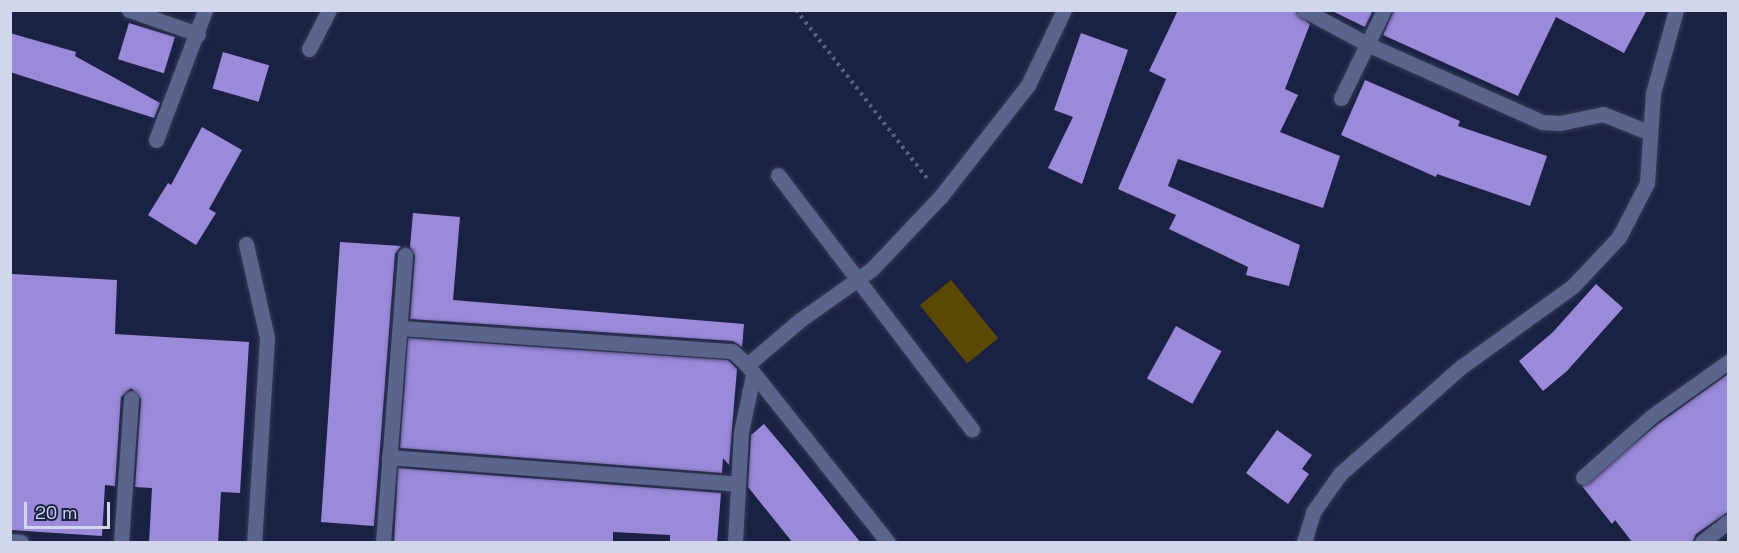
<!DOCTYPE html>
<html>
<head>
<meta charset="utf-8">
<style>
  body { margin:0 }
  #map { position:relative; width:1739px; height:553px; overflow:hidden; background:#1b2143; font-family:"Space Grotesk",sans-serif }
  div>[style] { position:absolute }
  .green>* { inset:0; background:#5a4801; transform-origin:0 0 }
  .building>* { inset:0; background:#9b89da; transform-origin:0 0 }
  .path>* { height:4px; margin-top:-2px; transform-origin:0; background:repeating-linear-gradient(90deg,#59607e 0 3px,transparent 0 7.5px) }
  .roads { filter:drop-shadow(0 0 2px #363a57) drop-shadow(0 0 2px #363a57) }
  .minor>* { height:15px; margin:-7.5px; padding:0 7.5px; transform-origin:7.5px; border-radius:7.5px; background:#5a648c }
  span { translate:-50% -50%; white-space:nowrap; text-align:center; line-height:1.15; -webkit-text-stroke:6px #1b2143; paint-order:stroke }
  .frame { position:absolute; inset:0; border:12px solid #d0d7ed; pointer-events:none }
  .scale { position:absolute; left:24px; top:502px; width:86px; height:27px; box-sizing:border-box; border:3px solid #d0d7ed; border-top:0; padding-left:8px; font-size:18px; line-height:21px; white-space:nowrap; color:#d0d7ed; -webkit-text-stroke:4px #1b2143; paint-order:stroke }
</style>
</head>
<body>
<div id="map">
  <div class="green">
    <div style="left:951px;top:280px;width:75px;height:40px;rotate:51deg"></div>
  </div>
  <div class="building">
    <div style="clip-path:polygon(1178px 10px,1294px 10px,1310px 24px,1285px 89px,1298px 95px,1280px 132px,1340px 156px,1323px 208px,1178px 159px,1168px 186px,1300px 245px,1289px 286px,1246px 275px,1248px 267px,1169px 229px,1176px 215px,1118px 189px,1166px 79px,1149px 71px)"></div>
    <div style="clip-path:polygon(1330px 10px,1373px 10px,1365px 27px)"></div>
    <div style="clip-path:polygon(1394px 10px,1647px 10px,1624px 53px,1556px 17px,1518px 96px,1383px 35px)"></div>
    <div style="left:129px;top:23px;width:48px;height:38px;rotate:17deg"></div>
    <div style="clip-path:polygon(10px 33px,76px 52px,75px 56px,160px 103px,154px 118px,10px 72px)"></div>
    <div style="clip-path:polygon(1081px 33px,1128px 50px,1082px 184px,1048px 168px,1073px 117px,1054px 110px)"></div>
    <div style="left:223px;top:52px;width:48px;height:38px;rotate:16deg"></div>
    <div style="clip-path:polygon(1365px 80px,1460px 121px,1458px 126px,1547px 156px,1530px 206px,1437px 174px,1436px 177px,1341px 135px)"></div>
    <div style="clip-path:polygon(202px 127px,242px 150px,209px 209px,216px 213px,196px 245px,148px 215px,168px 183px,171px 185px)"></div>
    <div style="clip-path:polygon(413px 213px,460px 217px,453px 300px,744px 324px,742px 347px,733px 341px,410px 319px,415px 256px,410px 247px)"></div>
    <div style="clip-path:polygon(340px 242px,401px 246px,395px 254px,374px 526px,321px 522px)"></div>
    <div style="clip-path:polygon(12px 274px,117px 280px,115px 334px,249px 342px,240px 493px,221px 492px,218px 543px,149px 543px,152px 488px,135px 487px,141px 399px,131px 388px,121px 397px,115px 486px,105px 485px,102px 536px,10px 530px)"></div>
    <div style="clip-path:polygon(1596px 284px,1623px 308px,1567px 371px,1543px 391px,1519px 361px,1553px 332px)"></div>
    <div style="left:1176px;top:326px;width:52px;height:60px;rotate:29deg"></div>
    <div style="clip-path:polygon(408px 338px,728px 360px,737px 369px,729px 465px,723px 458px,722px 473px,400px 448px)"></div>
    <div style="clip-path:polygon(1728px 374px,1728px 512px,1696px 534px,1692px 543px,1633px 543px,1615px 520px,1612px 524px,1582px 486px,1658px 424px)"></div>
    <div style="clip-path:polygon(764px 424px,796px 462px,861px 543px,793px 543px,748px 487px,751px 435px)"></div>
    <div style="clip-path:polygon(1277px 430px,1312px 455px,1302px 469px,1309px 474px,1288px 504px,1246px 473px)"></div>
    <div style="clip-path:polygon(398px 468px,721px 493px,717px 543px,670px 543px,670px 535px,613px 532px,613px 543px,394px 543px)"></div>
  </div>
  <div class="path">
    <div style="left:796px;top:10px;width:213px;rotate:52.1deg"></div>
  </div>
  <div class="roads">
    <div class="minor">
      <div style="left:129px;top:10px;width:73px;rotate:19.2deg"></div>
      <div style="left:1304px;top:10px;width:74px;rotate:28.3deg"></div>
      <div style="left:1369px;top:45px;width:189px;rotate:24deg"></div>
      <div style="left:1542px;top:122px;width:18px;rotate:3deg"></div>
      <div style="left:1560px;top:123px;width:44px;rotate:-11.8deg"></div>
      <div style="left:1603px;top:114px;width:48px;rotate:21.8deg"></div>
      <div style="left:309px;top:49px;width:44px;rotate:-62.9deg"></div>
      <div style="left:1341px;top:98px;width:98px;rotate:-64deg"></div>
      <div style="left:156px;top:140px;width:139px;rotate:-69.3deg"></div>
      <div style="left:778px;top:175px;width:320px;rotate:52.7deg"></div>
      <div style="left:246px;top:244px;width:96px;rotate:77.4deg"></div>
      <div style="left:267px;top:338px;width:204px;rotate:93.6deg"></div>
      <div style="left:400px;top:328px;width:333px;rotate:4deg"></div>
      <div style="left:732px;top:351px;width:21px;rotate:43deg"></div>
      <div style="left:747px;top:365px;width:226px;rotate:51.5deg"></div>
      <div style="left:747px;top:365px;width:70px;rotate:-40.3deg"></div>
      <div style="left:800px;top:320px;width:88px;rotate:-35.3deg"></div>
      <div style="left:872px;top:269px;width:100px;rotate:-46.6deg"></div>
      <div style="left:941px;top:196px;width:141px;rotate:-51.9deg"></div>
      <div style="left:1028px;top:85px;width:83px;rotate:-64.4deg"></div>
      <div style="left:389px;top:457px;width:349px;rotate:4.4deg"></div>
      <div style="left:1583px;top:477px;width:92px;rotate:-41.5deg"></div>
      <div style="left:1652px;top:416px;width:93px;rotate:-35.4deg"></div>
      <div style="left:10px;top:541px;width:11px;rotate:5deg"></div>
      <div style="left:121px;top:542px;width:144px;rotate:-86deg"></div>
      <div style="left:383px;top:542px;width:288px;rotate:-85.6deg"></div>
      <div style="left:735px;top:542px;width:110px;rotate:-86.9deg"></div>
      <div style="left:741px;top:432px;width:58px;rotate:-78.1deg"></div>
      <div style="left:1304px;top:542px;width:31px;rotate:-73deg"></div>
      <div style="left:1313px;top:512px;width:47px;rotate:-54.6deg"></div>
      <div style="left:1340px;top:474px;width:162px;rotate:-41.5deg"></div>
      <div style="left:1461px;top:367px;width:138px;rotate:-35.9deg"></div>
      <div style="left:1573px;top:286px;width:67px;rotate:-46.8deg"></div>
      <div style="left:1619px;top:237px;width:61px;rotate:-62.6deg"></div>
      <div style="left:1647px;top:183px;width:90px;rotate:-86.2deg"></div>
      <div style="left:1653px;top:93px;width:86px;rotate:-74.5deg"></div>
      <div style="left:1702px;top:542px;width:33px;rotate:-38deg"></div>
    </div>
  </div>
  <div class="frame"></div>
  <div class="scale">20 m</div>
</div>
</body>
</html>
